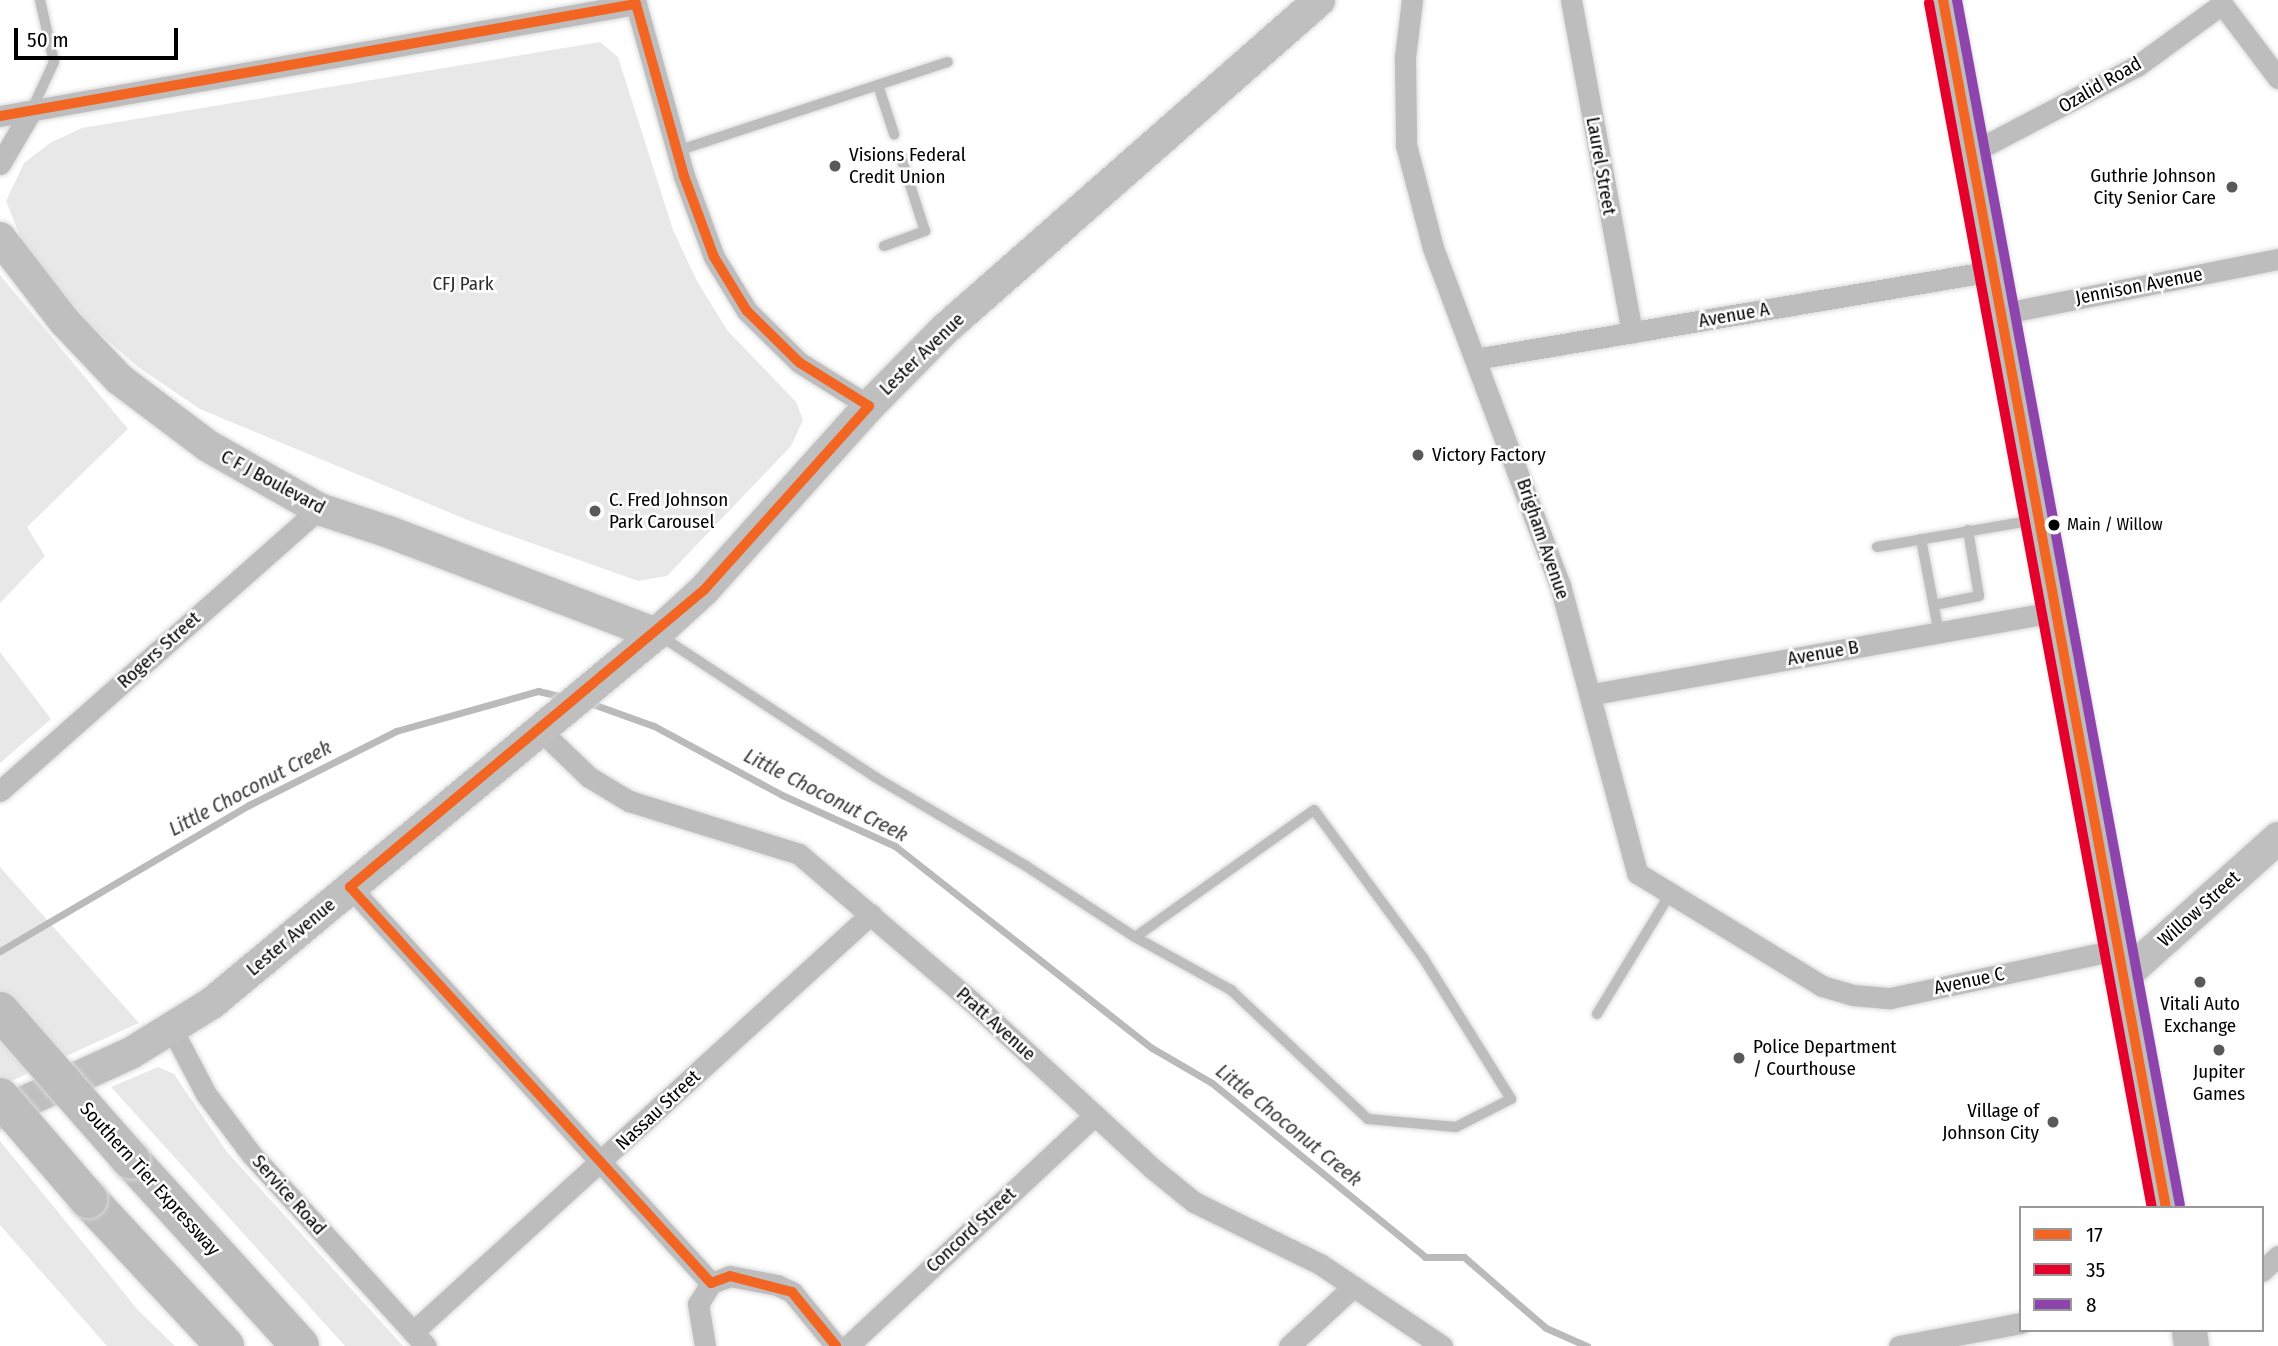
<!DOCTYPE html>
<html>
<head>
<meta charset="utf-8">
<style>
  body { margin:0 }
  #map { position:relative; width:2278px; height:1346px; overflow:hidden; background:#fff; font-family:"Fira Sans Condensed",sans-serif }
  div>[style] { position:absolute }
  .green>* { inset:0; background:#e8e8e8 }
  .stream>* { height:7px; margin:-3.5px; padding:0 3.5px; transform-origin:3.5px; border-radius:3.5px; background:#bababa }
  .roads { filter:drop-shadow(0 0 2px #dbdbdb) drop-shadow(0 0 2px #dbdbdb) }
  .lane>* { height:10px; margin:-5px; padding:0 5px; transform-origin:5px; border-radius:5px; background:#bdbdbd }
  .street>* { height:21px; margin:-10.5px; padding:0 10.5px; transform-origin:10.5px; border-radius:10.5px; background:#bdbdbd }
  .secondary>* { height:32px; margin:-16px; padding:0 16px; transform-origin:16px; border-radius:16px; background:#bfbfbf }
  .primary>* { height:35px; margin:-17.5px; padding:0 17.5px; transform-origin:17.5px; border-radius:17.5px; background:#bdbdbd }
  .highway>* { height:38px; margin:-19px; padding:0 19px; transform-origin:19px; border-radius:19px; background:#bdbdbd }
  .bridges { filter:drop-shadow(0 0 2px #dbdbdb) drop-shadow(0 0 2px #dbdbdb) }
  .highway-bridge>* { height:38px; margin:-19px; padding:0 19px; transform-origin:19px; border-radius:19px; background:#bdbdbd }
  .bus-1>* { height:10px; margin:-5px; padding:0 5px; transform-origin:5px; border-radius:5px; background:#f26522 }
  .bus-2>* { height:10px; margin:-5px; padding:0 5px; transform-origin:5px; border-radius:5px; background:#e4002b }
  .bus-3>* { height:10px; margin:-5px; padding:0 5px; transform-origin:5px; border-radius:5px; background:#8e44ad }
  .dots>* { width:19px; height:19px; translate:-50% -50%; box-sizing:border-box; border:4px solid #fff; border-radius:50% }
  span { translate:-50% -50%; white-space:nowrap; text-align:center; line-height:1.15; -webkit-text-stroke:5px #fff; paint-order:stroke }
  .bus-label { font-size:17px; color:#000 }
  .left { translate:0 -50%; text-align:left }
  .street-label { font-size:19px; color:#000 }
  .poi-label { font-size:19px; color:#000 }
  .right { translate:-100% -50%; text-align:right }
  .park-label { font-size:19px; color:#2c2c2c }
  .water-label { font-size:21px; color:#3d3d3d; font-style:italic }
  .legend { position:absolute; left:2019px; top:1206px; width:245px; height:126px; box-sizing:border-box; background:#fff; border:2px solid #999; margin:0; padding:9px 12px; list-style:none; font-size:21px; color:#000 }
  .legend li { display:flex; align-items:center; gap:14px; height:35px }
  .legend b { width:35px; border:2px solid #999 }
  .scale { position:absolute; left:14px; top:28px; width:164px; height:32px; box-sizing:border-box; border:4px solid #000; border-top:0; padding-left:9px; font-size:21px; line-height:24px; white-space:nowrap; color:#000; -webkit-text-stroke:5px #fff; paint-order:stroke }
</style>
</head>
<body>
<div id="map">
  <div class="green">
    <div style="clip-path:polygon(600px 42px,618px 57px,673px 230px,697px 281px,727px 330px,796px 402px,803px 420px,791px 446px,667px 576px,638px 581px,475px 523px,200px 409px,138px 367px,87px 322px,22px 241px,6px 201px,24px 163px,50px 143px,82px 128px)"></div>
    <div style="clip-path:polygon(0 275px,128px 429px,27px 527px,45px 556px,0 603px)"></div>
    <div style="clip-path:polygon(0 652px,51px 719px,0 763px)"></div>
    <div style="clip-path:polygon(0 867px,139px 1023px,0 1086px)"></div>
    <div style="clip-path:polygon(158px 1067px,174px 1074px,227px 1152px,403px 1346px,345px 1346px,111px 1087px)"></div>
    <div style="clip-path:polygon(0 1141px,138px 1310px,175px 1346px,107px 1346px,0 1225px)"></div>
  </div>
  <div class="stream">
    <div style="left:587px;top:702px;width:71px;rotate:19.7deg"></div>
    <div style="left:654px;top:726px;width:145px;rotate:28.3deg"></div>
    <div style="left:782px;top:795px;width:124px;rotate:24.3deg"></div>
    <div style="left:895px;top:846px;width:327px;rotate:38.2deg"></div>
    <div style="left:1152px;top:1048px;width:69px;rotate:30.3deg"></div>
    <div style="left:1212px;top:1083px;width:275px;rotate:39.2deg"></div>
    <div style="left:1425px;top:1257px;width:39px"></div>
    <div style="left:1464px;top:1257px;width:108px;rotate:40.9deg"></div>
    <div style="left:1546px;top:1328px;width:45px;rotate:23.7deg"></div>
    <div style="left:0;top:951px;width:289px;rotate:-30.4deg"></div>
    <div style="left:249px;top:805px;width:165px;rotate:-26.7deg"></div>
    <div style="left:396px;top:731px;width:148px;rotate:-15.7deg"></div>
    <div style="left:538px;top:691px;width:28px;rotate:13deg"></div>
  </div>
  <div class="roads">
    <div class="lane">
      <div style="left:878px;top:85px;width:52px;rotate:71.9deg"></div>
      <div style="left:32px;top:109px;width:52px;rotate:-64.9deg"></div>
      <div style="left:54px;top:62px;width:64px;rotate:-102.7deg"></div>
      <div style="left:677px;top:151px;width:285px;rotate:-18.2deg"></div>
      <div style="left:884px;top:246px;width:44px;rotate:-20.1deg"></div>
      <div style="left:925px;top:231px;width:78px;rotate:-108deg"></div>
      <div style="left:1921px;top:539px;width:96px;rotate:79.2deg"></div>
      <div style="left:1877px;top:547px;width:160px;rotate:-9.7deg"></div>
      <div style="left:1934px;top:605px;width:46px;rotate:-11.3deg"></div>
      <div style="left:1979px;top:596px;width:67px;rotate:-99.5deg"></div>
      <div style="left:659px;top:635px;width:258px;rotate:33.3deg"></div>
      <div style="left:875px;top:777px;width:175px;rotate:30.5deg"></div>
      <div style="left:1026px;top:866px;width:130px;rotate:33.1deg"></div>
      <div style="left:1135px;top:937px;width:110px;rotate:28.9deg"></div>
      <div style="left:1231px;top:990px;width:188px;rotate:43.3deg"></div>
      <div style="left:1368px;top:1119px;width:88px;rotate:5.2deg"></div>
      <div style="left:1456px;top:1127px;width:62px;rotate:-27deg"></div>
      <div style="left:1511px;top:1099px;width:165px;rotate:-121.9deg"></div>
      <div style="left:1424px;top:959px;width:185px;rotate:-126.4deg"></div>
      <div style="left:1314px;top:810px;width:219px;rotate:144.6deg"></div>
      <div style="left:1597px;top:1014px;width:140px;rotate:-58.7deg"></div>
    </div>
    <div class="street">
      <div style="left:1412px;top:0;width:57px;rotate:97deg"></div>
      <div style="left:1405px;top:57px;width:88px;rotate:89.3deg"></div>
      <div style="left:1406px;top:145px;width:106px;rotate:75.3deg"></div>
      <div style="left:1433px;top:248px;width:360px;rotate:69.4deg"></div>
      <div style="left:1560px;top:585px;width:298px;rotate:75deg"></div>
      <div style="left:1637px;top:873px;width:217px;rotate:31.4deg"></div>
      <div style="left:1822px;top:986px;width:32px;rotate:16deg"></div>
      <div style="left:1853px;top:995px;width:37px;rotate:5deg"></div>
      <div style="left:1890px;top:998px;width:231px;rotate:-12deg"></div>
      <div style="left:1571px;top:0;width:338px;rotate:79.6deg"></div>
      <div style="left:0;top:116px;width:646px;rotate:-9.99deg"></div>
      <div style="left:636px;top:4px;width:179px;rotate:74.4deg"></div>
      <div style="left:684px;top:176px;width:86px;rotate:69.7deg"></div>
      <div style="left:714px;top:257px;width:63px;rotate:58.6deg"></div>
      <div style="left:747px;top:311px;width:74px;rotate:44.5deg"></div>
      <div style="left:800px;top:363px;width:81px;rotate:31.9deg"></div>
      <div style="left:1971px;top:153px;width:187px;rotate:-27.7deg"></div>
      <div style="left:2137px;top:66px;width:105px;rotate:-36.1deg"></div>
      <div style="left:2222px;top:4px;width:93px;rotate:52.9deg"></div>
      <div style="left:0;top:164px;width:61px;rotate:-59.7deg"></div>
      <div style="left:2000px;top:314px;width:283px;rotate:-11.2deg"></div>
      <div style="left:1475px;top:359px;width:524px;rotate:-9.66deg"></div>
      <div style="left:1593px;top:694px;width:468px;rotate:-10.1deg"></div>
      <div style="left:540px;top:730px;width:68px;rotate:43.8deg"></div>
      <div style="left:589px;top:777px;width:47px;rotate:31deg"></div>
      <div style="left:629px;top:801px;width:178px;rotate:17.3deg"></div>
      <div style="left:799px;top:854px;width:225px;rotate:40.5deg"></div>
      <div style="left:970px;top:1000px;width:248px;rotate:42.7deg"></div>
      <div style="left:1152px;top:1168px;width:54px;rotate:39deg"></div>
      <div style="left:1194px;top:1202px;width:140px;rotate:26.2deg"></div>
      <div style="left:1320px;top:1264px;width:147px;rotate:33.9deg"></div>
      <div style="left:0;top:791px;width:426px;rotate:-41.5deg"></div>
      <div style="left:350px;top:887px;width:536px;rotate:47.65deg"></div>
      <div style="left:172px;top:1029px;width:73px;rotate:62.4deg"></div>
      <div style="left:206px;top:1094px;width:76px;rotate:53deg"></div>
      <div style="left:252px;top:1155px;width:258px;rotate:47.7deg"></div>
      <div style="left:2262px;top:1271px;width:22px;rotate:-43deg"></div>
      <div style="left:711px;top:1283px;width:20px;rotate:-20deg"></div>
      <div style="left:730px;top:1276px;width:48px;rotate:10.8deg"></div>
      <div style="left:777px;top:1285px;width:17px;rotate:25deg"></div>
      <div style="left:792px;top:1292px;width:70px;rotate:50.8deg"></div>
      <div style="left:413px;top:1332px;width:620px;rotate:-42.39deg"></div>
      <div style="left:705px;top:1346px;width:43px;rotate:-99.5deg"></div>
      <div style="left:698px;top:1304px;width:25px;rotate:-58deg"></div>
      <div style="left:848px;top:1346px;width:338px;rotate:-43.1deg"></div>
      <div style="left:1289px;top:1346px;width:88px;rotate:-42.7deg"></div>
      <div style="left:1899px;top:1346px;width:124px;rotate:-10.7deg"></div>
    </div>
    <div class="secondary">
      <div style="left:0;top:238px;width:106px;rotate:52.3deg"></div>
      <div style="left:65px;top:322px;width:79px;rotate:46.5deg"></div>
      <div style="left:119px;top:379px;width:111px;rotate:37deg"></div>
      <div style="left:208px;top:446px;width:128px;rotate:29.6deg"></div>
      <div style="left:319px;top:509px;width:74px;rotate:18.2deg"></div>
      <div style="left:389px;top:532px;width:286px;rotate:20.9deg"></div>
      <div style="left:2121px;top:979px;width:211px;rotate:-41.9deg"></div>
      <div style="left:0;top:1113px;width:144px;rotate:-24.6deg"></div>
      <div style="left:131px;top:1053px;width:95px;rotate:-31.7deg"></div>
      <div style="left:212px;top:1003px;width:577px;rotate:-39.73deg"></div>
      <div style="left:656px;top:634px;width:65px;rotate:-42.5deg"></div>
      <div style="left:704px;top:590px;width:247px;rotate:-48.1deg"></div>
      <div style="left:869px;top:406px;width:108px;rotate:-45.4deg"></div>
      <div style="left:945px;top:329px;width:498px;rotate:-41.3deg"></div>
    </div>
    <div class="primary">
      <div style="left:1943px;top:0;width:1228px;rotate:79.54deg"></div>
      <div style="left:2189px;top:1330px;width:16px;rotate:83deg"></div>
    </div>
    <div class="highway">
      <div style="left:131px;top:1160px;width:251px;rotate:47.7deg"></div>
      <div style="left:88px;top:1199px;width:201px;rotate:47deg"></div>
    </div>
  </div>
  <div class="bridges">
    <div class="highway-bridge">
      <div style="left:0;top:1011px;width:198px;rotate:48.7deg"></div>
      <div style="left:0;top:1097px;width:135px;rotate:49.2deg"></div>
    </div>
  </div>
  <div class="bus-1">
    <div style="left:1943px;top:0;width:1228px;rotate:79.54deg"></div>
    <div style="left:636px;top:4px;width:179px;rotate:74.4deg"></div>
    <div style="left:684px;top:176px;width:86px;rotate:69.7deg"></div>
    <div style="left:714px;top:257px;width:63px;rotate:58.6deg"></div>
    <div style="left:747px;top:311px;width:74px;rotate:44.5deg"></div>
    <div style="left:800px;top:363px;width:81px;rotate:31.9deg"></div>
    <div style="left:0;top:116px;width:646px;rotate:-9.99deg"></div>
    <div style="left:350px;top:887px;width:462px;rotate:-40deg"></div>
    <div style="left:704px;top:590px;width:247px;rotate:-48.1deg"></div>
    <div style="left:350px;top:887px;width:536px;rotate:47.65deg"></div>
    <div style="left:711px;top:1283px;width:20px;rotate:-20deg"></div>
    <div style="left:730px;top:1276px;width:64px;rotate:14.5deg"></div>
    <div style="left:792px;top:1292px;width:70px;rotate:50.8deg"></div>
  </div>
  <div class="bus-2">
    <div style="left:1929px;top:3px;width:1225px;rotate:79.52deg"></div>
  </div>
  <div class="bus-3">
    <div style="left:1957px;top:0;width:1225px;rotate:79.52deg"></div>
  </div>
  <div class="dots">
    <div style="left:835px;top:166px;background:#595959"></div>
    <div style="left:2232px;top:187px;background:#595959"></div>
    <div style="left:1418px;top:455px;background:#595959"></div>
    <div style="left:595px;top:511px;background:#595959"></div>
    <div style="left:2054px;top:525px;background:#000"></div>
    <div style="left:2200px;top:982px;background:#595959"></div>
    <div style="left:2219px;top:1050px;background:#595959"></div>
    <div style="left:1739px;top:1058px;background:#595959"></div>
    <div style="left:2053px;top:1122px;background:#595959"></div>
  </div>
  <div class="bus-label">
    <span class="left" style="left:2067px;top:525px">Main / Willow</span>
  </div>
  <div class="street-label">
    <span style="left:2100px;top:85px;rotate:-30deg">Ozalid Road</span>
    <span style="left:1601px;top:166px;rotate:80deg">Laurel Street</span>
    <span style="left:2139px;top:286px;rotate:-11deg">Jennison Avenue</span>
    <span style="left:1734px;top:315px;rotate:-10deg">Avenue A</span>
    <span style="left:922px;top:354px;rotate:-44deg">Lester Avenue</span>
    <span style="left:273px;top:482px;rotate:28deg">C F J Boulevard</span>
    <span style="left:1543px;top:539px;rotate:71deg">Brigham Avenue</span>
    <span style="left:159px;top:650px;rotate:-42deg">Rogers Street</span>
    <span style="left:1823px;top:653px;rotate:-10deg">Avenue B</span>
    <span style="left:2199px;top:909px;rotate:-42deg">Willow Street</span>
    <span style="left:291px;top:937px;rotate:-40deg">Lester Avenue</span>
    <span style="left:1969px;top:981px;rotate:-12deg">Avenue C</span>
    <span style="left:996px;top:1024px;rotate:42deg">Pratt Avenue</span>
    <span style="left:658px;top:1110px;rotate:-43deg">Nassau Street</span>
    <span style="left:150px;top:1179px;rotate:48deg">Southern Tier Expressway</span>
    <span style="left:289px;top:1195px;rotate:48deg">Service Road</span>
    <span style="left:971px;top:1230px;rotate:-43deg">Concord Street</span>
  </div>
  <div class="poi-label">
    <span class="left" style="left:849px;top:166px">Visions Federal<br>Credit Union</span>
    <span class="right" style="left:2216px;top:187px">Guthrie Johnson<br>City Senior Care</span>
    <span class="left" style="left:1432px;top:455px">Victory Factory</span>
    <span class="left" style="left:609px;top:511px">C. Fred Johnson<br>Park Carousel</span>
    <span style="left:2200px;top:1015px">Vitali Auto<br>Exchange</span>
    <span class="left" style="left:1753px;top:1058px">Police Department<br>/ Courthouse</span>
    <span style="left:2219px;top:1083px">Jupiter<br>Games</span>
    <span class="right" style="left:2039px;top:1122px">Village of<br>Johnson City</span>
  </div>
  <div class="park-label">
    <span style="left:463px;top:284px">CFJ Park</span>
  </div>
  <div class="water-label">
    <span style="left:250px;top:788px;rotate:-28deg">Little Choconut Creek</span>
    <span style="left:826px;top:795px;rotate:27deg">Little Choconut Creek</span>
    <span style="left:1289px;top:1125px;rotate:39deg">Little Choconut Creek</span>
  </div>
  <ul class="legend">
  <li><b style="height:9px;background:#f26522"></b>17</li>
  <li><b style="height:9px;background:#e4002b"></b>35</li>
  <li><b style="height:9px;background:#8e44ad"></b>8</li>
  </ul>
  <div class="scale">50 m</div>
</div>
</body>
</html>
